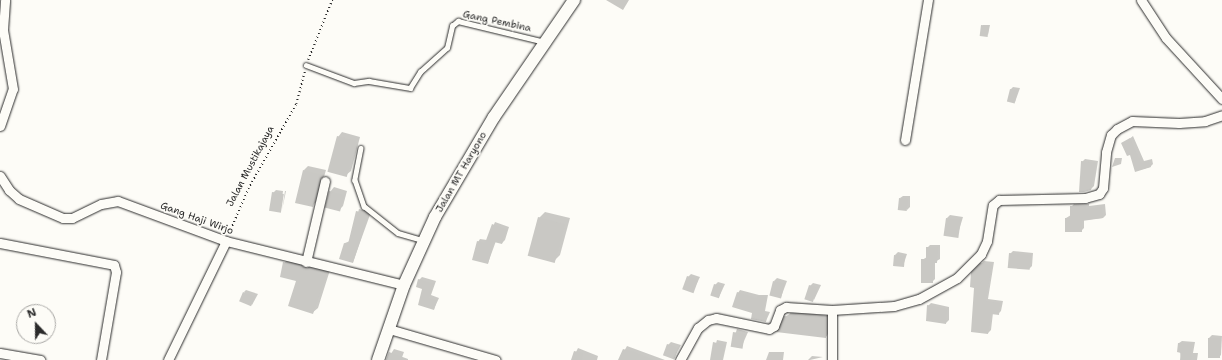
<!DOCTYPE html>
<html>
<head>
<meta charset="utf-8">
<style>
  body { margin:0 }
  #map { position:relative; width:1222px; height:360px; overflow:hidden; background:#fdfcf7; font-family:"Shantell Sans",sans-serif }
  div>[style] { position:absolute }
  .shadow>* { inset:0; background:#0003 }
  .building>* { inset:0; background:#c9c8c4; transform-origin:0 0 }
  .path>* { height:1.5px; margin-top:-0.75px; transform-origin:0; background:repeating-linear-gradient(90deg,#2b2b2b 0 1px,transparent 0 4px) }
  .roads { filter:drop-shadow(0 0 1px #2b2b2b) drop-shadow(0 0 1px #2b2b2b) }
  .service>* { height:4.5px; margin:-2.25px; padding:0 2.25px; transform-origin:2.25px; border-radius:2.25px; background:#fdfcf7 }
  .minor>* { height:9px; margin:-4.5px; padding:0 4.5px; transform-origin:4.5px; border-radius:4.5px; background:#fdfcf7 }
  .secondary>* { height:12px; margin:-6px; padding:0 6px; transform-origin:6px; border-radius:6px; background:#fdfcf7 }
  span { translate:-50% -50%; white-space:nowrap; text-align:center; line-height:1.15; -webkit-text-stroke:3.5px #fdfcf7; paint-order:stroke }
  .street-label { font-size:10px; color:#2b2b2b }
  .north { position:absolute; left:16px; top:304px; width:40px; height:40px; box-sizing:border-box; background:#fdfcf7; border:1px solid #a9a8a5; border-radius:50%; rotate:338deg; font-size:11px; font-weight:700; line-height:16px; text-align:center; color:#2b2b2b }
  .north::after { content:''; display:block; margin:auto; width:14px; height:18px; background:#2b2b2b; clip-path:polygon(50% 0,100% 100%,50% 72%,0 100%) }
</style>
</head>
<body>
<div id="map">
  <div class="shadow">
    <div style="clip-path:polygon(983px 25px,990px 25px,988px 35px,982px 26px)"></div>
    <div style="clip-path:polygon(1013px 87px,1020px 88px,1015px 102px,1010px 90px)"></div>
    <div style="clip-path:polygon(342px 132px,360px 137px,351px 171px,346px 175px,338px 137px)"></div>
    <div style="clip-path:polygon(1133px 136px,1144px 161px,1152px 159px,1153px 164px,1150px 167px,1136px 171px,1131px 153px,1123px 144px)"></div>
    <div style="clip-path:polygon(1115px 158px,1122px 158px,1121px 164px,1112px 167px)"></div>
    <div style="clip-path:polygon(1085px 159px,1098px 161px,1094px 186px,1091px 189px,1082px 162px)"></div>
    <div style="clip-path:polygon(308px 166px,326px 170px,317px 201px,312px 206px,304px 170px)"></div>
    <div style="clip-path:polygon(334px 187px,347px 191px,343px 206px,339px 210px,330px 192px)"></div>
    <div style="clip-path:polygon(276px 190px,283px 191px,280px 212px,273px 193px)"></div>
    <div style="clip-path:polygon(285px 191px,286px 191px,282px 210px)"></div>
    <div style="clip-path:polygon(903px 196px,910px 196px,910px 207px,907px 210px,900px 198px)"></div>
    <div style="clip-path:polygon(1074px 204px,1089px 204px,1089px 206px,1105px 204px,1106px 215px,1103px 218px,1084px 220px,1084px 228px,1081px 231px,1066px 218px,1071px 215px,1071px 207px)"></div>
    <div style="clip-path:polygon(359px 209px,371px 212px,353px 262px,341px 258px,345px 243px,350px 241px)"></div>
    <div style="clip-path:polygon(545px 212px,570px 218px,560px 255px,554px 261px,539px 218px)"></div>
    <div style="clip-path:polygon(950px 215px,963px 217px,957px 237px,947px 218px)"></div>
    <div style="clip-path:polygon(495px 222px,509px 227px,505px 240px,502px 243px,496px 241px,488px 263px,478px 242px,480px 239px,487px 240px)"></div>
    <div style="clip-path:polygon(930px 245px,940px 245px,940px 259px,935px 262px,935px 279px,932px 282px,922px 260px,927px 257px,927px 248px)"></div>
    <div style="clip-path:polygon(1013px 251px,1033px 253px,1032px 266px,1029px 269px,1010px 254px)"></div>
    <div style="clip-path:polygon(898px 252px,907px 254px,903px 266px,895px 255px)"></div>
    <div style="clip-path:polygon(290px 258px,330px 270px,318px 308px,312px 313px,298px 280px,284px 263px)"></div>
    <div style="clip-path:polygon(984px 261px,994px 262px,988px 299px,1003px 301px,1001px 311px,998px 314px,993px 313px,991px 330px,988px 333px,972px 273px)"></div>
    <div style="clip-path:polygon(691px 274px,700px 277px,693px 291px,688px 277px)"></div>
    <div style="clip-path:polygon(422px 277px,436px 281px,431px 295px,439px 298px,434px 309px,419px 280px)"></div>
    <div style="clip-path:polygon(777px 278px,787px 281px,781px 297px,774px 281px)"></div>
    <div style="clip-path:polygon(718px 282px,725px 284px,719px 297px,715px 285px)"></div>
    <div style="clip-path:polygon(813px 283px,821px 285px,814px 300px,810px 286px)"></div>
    <div style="clip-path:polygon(246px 290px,258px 294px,252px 305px,244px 292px)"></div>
    <div style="clip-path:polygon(740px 290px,759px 295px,768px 295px,765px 311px,770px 312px,766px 321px,754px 312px,738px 293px)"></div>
    <div style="clip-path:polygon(931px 303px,949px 307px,949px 320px,946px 323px,928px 306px)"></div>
    <div style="clip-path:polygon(794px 311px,828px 316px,828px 334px,826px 337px,785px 317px)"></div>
    <div style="clip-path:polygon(737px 329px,748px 332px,741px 348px,731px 346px)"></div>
    <div style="clip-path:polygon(1212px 335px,1222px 336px,1221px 355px,1218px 358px,1209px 338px)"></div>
    <div style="clip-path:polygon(717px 340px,727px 342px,723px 360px,711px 360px)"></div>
    <div style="clip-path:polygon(1182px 341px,1195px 342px,1193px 353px,1198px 353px,1197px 360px,1181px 360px,1179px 343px)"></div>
    <div style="clip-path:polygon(671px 342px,681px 345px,674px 358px,668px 345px)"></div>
    <div style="clip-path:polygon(627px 346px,665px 360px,619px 360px)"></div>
    <div style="clip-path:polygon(578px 348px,598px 356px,597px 360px,572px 360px)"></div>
    <div style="clip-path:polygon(394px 349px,404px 352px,401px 360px,387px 360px)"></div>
    <div style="clip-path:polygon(769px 352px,784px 352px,783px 360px,766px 360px)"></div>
    <div style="clip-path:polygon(812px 356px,823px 357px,810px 360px,823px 360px,796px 360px,808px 360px)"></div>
  </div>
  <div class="building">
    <div style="clip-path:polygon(606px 0,629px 0,623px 10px)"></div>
    <div style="left:981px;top:25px;width:8px;height:11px;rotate:7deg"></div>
    <div style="left:1010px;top:89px;width:8px;height:13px;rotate:14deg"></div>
    <div style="left:337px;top:136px;width:20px;height:37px;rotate:15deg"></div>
    <div style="clip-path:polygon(1130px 138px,1141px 163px,1149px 161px,1151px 167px,1135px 172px,1130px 155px,1127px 156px,1121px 143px)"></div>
    <div style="clip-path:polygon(1081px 161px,1096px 163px,1091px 190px,1084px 192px,1079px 192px)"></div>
    <div style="clip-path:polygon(303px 170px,323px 175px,319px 180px,313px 207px,295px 203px)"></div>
    <div style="left:329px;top:191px;width:16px;height:17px;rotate:15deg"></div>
    <div style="left:272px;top:192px;width:12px;height:19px;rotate:9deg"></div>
    <div style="left:899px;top:198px;width:9px;height:12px;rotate:6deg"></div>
    <div style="clip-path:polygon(1070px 206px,1086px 206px,1086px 209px,1102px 207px,1103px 218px,1082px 221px,1082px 232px,1065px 232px,1065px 218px,1070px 218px)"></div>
    <div style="clip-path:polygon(356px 211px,369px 214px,353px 263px,339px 259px,344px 243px,348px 244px)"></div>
    <div style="left:538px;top:217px;width:28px;height:40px;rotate:15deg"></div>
    <div style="left:946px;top:218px;width:15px;height:18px;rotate:8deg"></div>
    <div style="clip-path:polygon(492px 224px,507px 230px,502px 244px,494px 242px,488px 264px,472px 260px,477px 241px,485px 243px)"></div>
    <div style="clip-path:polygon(926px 247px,938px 247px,937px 263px,933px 263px,933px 283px,921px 283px,921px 259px,926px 259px)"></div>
    <div style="left:1009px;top:253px;width:22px;height:15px;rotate:5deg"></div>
    <div style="left:894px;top:255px;width:11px;height:11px;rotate:5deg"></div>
    <div style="clip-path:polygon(283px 262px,326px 276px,313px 314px,288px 306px,296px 281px,280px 277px)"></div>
    <div style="clip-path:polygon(980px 263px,992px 265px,986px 301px,1000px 303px,999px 315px,991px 314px,988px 334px,971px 332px,974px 288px,970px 287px,971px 272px)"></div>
    <div style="left:687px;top:276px;width:12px;height:14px;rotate:20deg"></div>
    <div style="clip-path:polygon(418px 279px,434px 284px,429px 298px,437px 300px,434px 310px,418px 305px,422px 289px,416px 287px)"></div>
    <div style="left:773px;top:281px;width:12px;height:15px;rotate:14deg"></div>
    <div style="left:714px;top:284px;width:9px;height:12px;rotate:18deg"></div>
    <div style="left:809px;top:285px;width:9px;height:15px;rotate:18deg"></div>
    <div style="left:243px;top:292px;width:13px;height:10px;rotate:23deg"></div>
    <div style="clip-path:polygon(737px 292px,757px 298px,757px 296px,766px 297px,763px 314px,767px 315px,766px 322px,751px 319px,752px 313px,732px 307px)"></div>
    <div style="clip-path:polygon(927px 305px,947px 309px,946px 324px,926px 321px)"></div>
    <div style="clip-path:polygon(790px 313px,826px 318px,826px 338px,776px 332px,784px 316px,789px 317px)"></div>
    <div style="left:733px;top:332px;width:12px;height:15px;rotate:9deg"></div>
    <div style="left:1208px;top:338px;width:12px;height:20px"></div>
    <div style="clip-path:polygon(713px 342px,725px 345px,722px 360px,710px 360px)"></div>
    <div style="clip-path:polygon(1178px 343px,1192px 344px,1191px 360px,1180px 360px,1181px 353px,1177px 352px)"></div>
    <div style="left:667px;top:344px;width:12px;height:12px;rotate:20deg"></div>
    <div style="clip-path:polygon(623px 349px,634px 352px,654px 360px,618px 360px)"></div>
    <div style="clip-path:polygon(574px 351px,583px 353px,582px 360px,571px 360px)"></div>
    <div style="clip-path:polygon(389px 352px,408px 359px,408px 360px,386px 360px)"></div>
  </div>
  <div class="path">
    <div style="left:308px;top:60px;width:65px;rotate:-68.2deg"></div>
    <div style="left:229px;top:233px;width:48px;rotate:-66.6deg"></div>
    <div style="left:248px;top:189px;width:98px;rotate:-60.5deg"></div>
    <div style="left:296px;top:104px;width:34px;rotate:-75deg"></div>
  </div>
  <div class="roads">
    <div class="service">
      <div style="left:306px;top:65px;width:51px;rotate:20.6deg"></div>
      <div style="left:354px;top:83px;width:15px;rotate:-8deg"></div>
      <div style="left:369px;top:81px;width:42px;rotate:9.7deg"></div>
      <div style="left:410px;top:88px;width:19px;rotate:-58deg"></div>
      <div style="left:420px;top:72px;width:36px;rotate:-42deg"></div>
      <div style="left:447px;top:48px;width:23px;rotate:-77deg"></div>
      <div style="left:452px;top:26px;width:8px;rotate:-40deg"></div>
      <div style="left:458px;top:21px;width:89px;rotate:13.6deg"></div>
      <div style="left:361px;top:148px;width:33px;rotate:101deg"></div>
      <div style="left:355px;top:180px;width:28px;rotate:71deg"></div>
      <div style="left:364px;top:206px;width:43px;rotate:38.5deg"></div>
      <div style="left:398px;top:233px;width:26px;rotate:16deg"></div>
    </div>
    <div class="minor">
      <div style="left:1141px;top:0;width:45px;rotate:56.7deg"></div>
      <div style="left:1166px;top:38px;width:83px;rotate:47.4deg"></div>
      <div style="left:0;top:126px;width:39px;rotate:-71deg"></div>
      <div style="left:13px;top:89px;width:60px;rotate:-99.6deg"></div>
      <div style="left:3px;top:30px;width:30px;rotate:-86deg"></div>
      <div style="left:905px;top:140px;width:142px;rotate:-80.7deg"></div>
      <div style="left:0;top:176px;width:17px;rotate:57deg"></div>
      <div style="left:9px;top:190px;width:13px;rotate:42deg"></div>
      <div style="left:19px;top:199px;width:48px;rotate:23.4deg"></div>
      <div style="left:63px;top:218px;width:9px"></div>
      <div style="left:72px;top:218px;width:32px;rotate:-26deg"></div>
      <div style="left:101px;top:204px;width:17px;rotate:-10deg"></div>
      <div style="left:118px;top:201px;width:115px;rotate:20.3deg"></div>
      <div style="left:226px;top:241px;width:183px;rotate:13.9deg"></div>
      <div style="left:0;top:243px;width:116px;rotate:10.9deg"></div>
      <div style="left:114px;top:265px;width:7px;rotate:74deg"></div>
      <div style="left:116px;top:272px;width:89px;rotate:99.7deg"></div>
      <div style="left:306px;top:262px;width:83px;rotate:-76.8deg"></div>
      <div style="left:389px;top:329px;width:111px;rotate:16.2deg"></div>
      <div style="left:0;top:353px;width:41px;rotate:9.9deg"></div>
      <div style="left:168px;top:360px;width:132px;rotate:-64deg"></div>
      <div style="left:680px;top:360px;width:37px;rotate:-61deg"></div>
      <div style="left:698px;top:328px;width:13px;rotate:-39deg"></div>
      <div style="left:708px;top:320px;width:8px;rotate:-14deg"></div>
      <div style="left:716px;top:318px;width:54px;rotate:11.7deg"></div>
      <div style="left:769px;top:329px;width:6px;rotate:-31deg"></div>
      <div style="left:774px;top:326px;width:17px;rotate:-69deg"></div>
      <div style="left:780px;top:310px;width:7px;rotate:-27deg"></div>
      <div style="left:786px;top:307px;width:46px;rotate:3.7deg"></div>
      <div style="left:832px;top:310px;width:62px;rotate:-3.7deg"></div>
      <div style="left:894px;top:306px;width:26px;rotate:-16deg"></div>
      <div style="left:919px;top:299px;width:43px;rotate:-28.9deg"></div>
      <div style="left:957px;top:278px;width:34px;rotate:-45deg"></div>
      <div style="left:981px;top:254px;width:14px;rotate:-65deg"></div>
      <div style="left:987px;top:241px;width:36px;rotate:-81deg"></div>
      <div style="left:993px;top:205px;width:8px;rotate:-40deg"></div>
      <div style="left:999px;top:200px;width:86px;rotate:-1.3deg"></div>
      <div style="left:1085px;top:198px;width:15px;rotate:-16deg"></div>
      <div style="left:1099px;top:194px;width:7px;rotate:-56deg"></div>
      <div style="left:1103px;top:188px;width:36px;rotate:-85deg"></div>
      <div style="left:1106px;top:152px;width:18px;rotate:-74deg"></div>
      <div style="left:1111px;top:135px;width:8px;rotate:-45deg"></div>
      <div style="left:1117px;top:129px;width:17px;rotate:-28deg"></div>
      <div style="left:1132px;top:121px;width:47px;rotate:2.4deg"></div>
      <div style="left:1179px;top:123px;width:26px;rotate:-4deg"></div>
      <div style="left:1205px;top:121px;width:18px;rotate:-19deg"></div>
      <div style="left:832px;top:360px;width:50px;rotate:-90deg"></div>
    </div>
    <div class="secondary">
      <div style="left:378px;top:360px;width:79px;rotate:-70.9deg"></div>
      <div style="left:404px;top:285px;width:75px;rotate:-65.5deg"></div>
      <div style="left:435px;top:217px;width:116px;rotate:-59.5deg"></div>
      <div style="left:494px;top:117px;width:142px;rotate:-55.6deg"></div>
    </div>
  </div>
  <div class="street-label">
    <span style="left:497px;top:21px;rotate:12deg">Gang Pembina</span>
    <span style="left:250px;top:166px;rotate:-62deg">Jalan Mustikajaya</span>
    <span style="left:461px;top:172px;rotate:-60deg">Jalan MT Haryono</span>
    <span style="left:197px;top:218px;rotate:20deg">Gang Haji Wirjo</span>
  </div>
  <div class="north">N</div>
</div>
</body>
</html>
